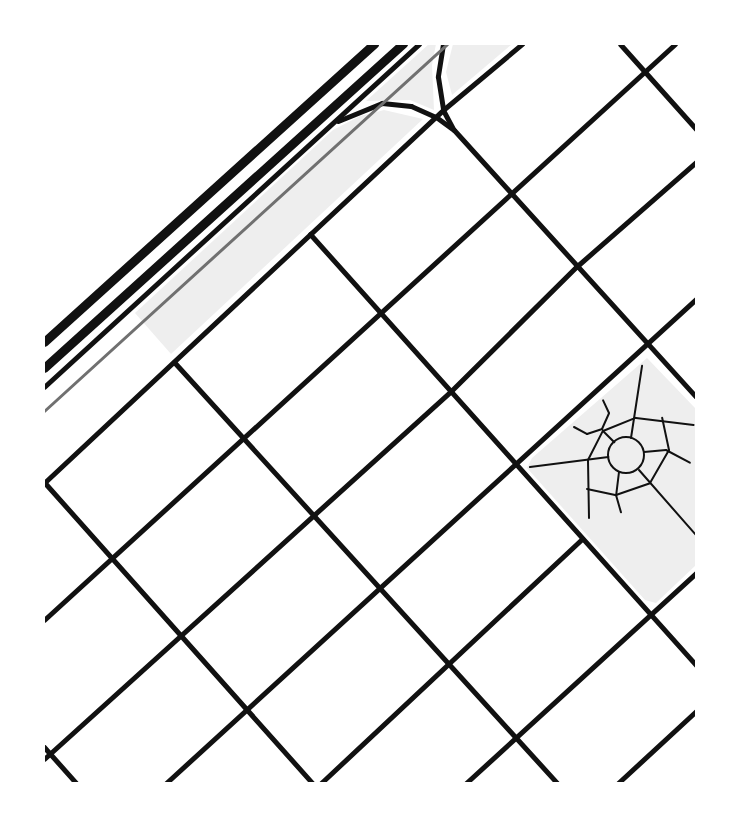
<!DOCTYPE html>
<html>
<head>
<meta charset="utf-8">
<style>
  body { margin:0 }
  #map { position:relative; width:740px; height:827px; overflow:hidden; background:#fff; font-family:Ubuntu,sans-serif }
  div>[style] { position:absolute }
  .green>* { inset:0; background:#eee }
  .path>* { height:2px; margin:-1px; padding:0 1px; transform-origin:1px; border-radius:1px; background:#111 }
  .path>.ring { margin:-1px; padding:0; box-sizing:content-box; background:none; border:2px solid #111; border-radius:50% }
  .minor>* { height:5px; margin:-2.5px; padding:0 2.5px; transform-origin:2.5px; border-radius:2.5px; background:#111 }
  .trunk>* { height:9px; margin:-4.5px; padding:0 4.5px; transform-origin:4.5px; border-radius:4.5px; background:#111 }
  .rail>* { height:3px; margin:-1.5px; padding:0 1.5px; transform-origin:1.5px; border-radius:1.5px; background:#707070 }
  span { translate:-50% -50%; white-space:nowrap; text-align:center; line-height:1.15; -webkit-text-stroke:4.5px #fff; paint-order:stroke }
  .frame { position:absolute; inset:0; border:45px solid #fff; pointer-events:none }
</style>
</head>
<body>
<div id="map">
  <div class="green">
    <div style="clip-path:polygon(429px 44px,436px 44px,432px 65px,434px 110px,410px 100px,366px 101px)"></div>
    <div style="clip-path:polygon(453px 44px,512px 44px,452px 95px,446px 72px)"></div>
    <div style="clip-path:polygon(384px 110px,423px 119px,171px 354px,135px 313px,333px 130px,360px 116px)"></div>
    <div style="clip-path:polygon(647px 358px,696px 409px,696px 565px,656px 603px,645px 600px,527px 468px,532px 458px)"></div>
  </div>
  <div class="path">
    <div style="left:574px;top:427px;width:15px;rotate:28deg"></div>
    <div style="left:587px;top:434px;width:16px;rotate:-18deg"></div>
    <div style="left:602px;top:429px;width:17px;rotate:-66deg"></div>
    <div style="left:609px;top:413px;width:14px;rotate:-115deg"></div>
    <div style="left:603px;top:431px;width:16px;rotate:45deg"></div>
    <div class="ring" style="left:608px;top:437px;width:34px;height:34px"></div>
    <div style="left:631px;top:438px;width:73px;rotate:-81.3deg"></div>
    <div style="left:644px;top:452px;width:22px;rotate:-5deg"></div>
    <div style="left:666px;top:450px;width:27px;rotate:28deg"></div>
    <div style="left:530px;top:467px;width:79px;rotate:-7.3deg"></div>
    <div style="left:639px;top:470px;width:86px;rotate:48.8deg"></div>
    <div style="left:619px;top:472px;width:23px;rotate:97deg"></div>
    <div style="left:616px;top:495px;width:18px;rotate:74deg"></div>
    <div style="left:587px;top:489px;width:30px;rotate:12deg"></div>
    <div style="left:616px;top:495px;width:36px;rotate:-19deg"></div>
    <div style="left:650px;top:483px;width:38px;rotate:-60deg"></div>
    <div style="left:669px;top:450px;width:33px;rotate:-102deg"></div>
    <div style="left:589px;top:518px;width:58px;rotate:-91deg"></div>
    <div style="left:588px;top:460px;width:33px;rotate:-63deg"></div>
    <div style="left:603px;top:431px;width:35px;rotate:-22deg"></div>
    <div style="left:636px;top:418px;width:58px;rotate:6.9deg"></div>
  </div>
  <div class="minor">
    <div style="left:443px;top:44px;width:33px;rotate:99deg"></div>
    <div style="left:438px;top:77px;width:33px;rotate:81deg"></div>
    <div style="left:443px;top:110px;width:21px;rotate:62deg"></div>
    <div style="left:620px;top:44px;width:114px;rotate:48.2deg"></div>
    <div style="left:338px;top:121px;width:48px;rotate:-22.2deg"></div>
    <div style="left:382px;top:103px;width:29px;rotate:6deg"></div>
    <div style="left:411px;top:106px;width:27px;rotate:24deg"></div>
    <div style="left:436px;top:117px;width:22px;rotate:36deg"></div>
    <div style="left:454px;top:130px;width:360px;rotate:47.8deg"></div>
    <div style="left:310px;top:234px;width:579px;rotate:48.15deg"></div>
    <div style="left:174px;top:362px;width:571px;rotate:47.7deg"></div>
    <div style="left:44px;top:387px;width:508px;rotate:-42.45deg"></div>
    <div style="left:44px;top:482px;width:404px;rotate:48.3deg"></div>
    <div style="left:44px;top:483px;width:546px;rotate:-43.07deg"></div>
    <div style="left:443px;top:110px;width:103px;rotate:-39.9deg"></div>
    <div style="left:44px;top:620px;width:854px;rotate:-42.39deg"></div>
    <div style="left:44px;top:747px;width:50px;rotate:48.3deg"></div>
    <div style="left:44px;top:759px;width:549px;rotate:-42.12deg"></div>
    <div style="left:451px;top:391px;width:176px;rotate:-44.8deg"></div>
    <div style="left:576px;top:267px;width:159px;rotate:-41.2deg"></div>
    <div style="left:165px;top:784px;width:719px;rotate:-42.41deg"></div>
    <div style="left:320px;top:784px;width:359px;rotate:-43.1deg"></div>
    <div style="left:465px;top:784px;width:313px;rotate:-42.4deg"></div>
    <div style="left:617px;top:784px;width:108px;rotate:-42.7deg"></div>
  </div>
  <div class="trunk">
    <div style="left:44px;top:342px;width:445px;rotate:-42.1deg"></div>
    <div style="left:44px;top:368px;width:484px;rotate:-42.1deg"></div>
  </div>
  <div class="rail">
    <div style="left:44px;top:411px;width:545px;rotate:-42.32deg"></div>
  </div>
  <div class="frame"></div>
</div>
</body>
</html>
